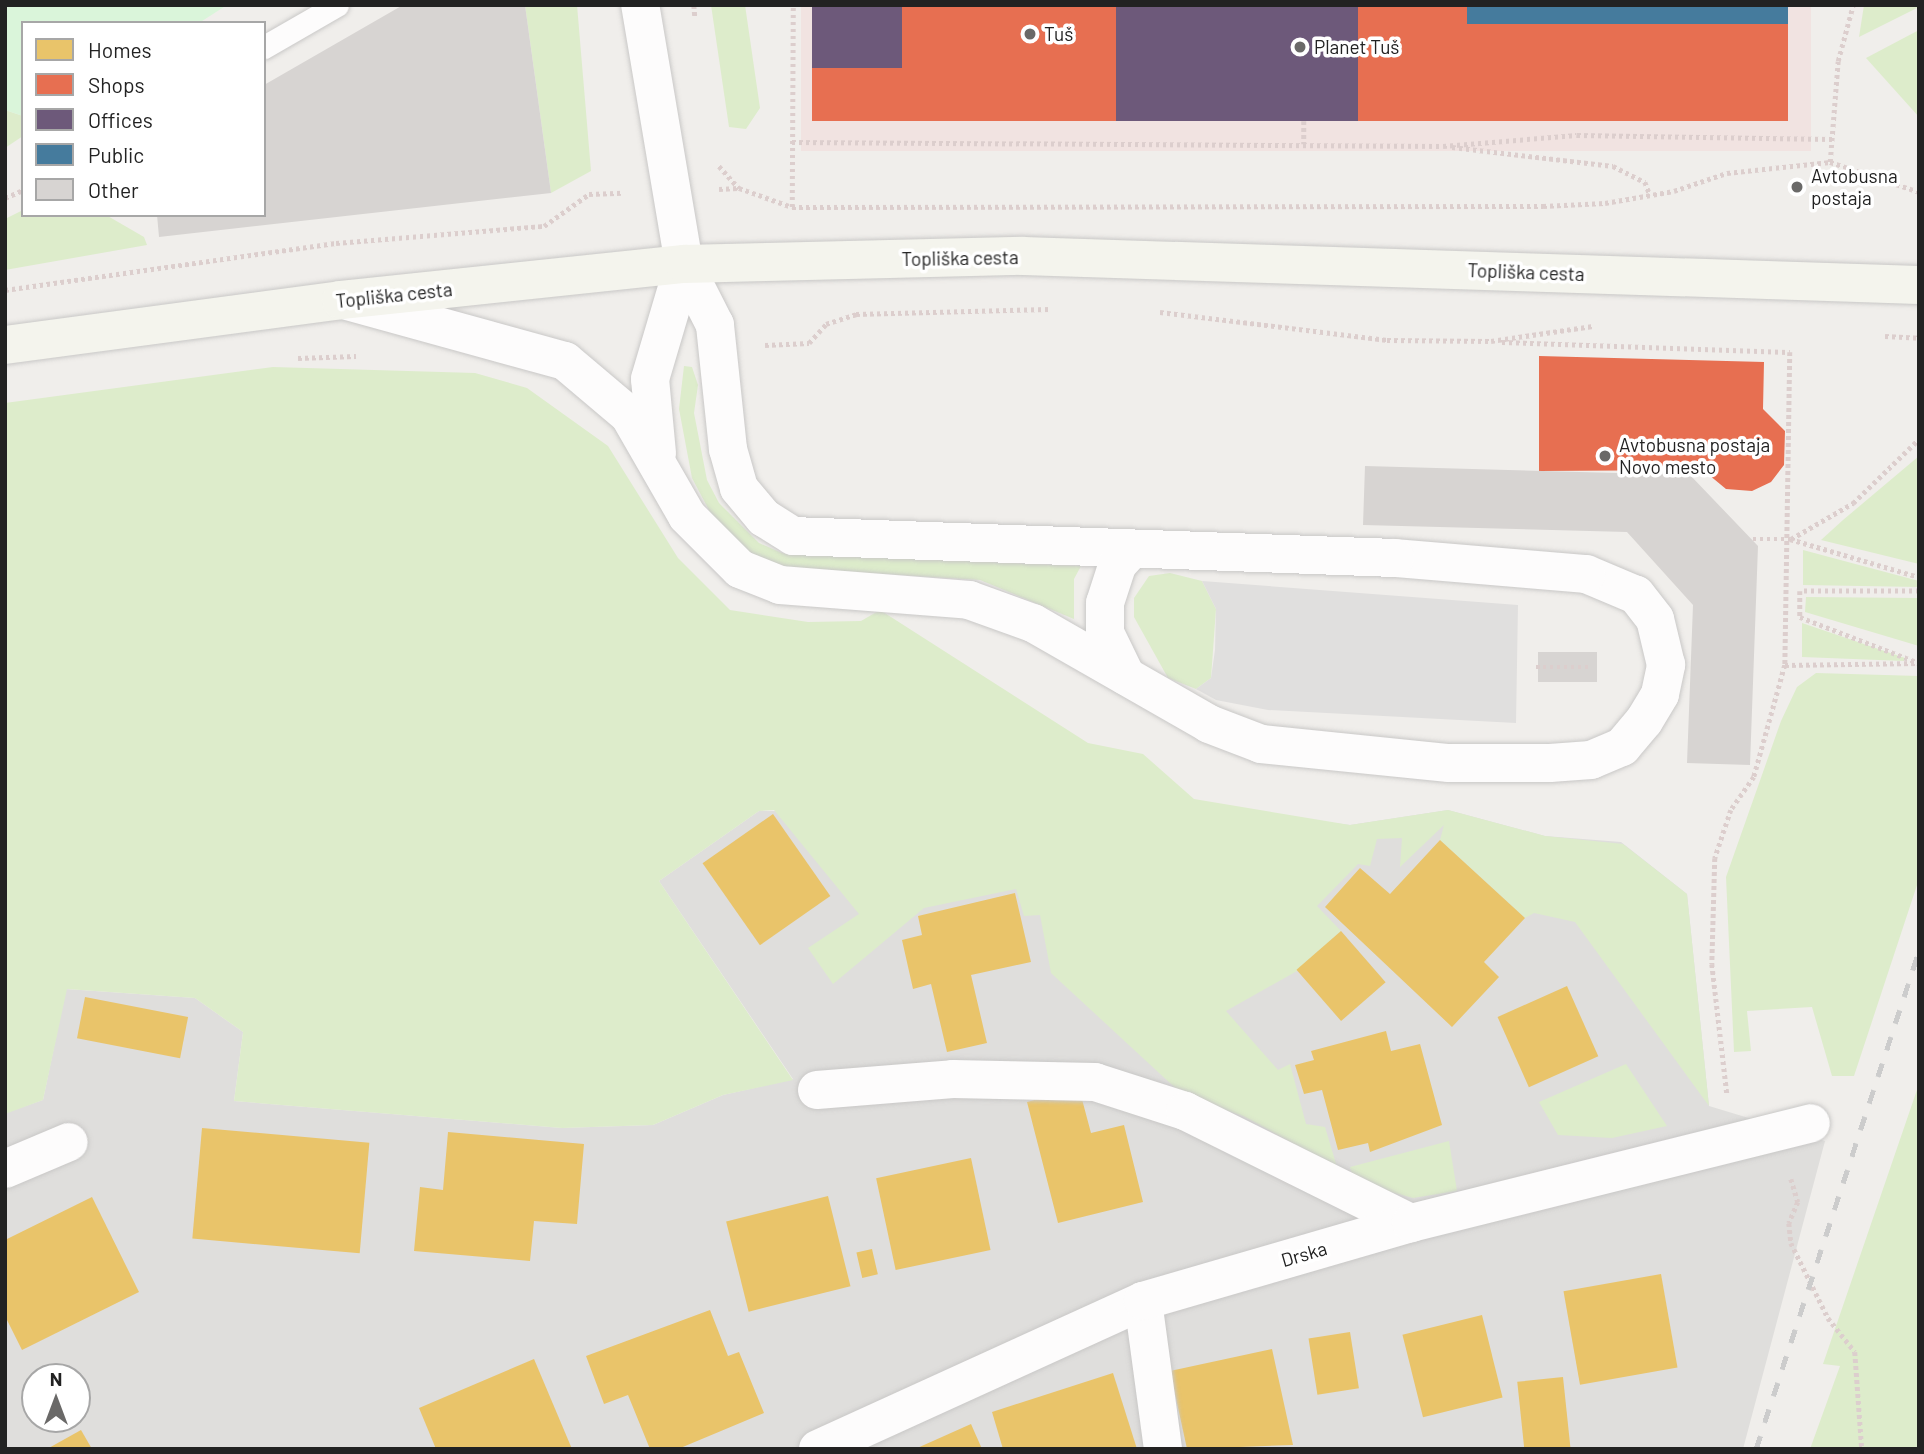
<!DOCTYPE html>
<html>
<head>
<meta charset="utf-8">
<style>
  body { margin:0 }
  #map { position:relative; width:1924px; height:1454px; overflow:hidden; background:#f0eeeb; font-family:Barlow,sans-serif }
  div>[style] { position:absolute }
  .residential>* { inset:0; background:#dfdedc }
  .commercial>* { inset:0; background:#f1e3e1; transform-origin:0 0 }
  .grass>* { inset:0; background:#ddeccb }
  .park>* { inset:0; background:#daf5da }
  .parking>* { inset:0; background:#e0dfde }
  .homes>* { inset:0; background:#e9c46a; transform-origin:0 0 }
  .shops>* { inset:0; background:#e76f51; transform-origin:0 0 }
  .offices>* { inset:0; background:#6d597a; transform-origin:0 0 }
  .public>* { inset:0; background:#457b9d; transform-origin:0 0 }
  .building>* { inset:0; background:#d7d4d2; transform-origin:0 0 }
  .path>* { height:4.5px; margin-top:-2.25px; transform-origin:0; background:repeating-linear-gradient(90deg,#dccecd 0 3.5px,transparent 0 7px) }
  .roads { filter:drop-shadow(0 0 2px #c9c8c7) drop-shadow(0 0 2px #c9c8c7) }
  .service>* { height:23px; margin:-11.5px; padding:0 11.5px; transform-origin:11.5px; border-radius:11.5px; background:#fdfcfc }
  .minor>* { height:38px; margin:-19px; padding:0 19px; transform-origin:19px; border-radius:19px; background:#fdfcfc }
  .secondary>* { height:38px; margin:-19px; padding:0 19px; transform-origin:19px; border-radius:19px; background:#f4f4ed }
  .rail>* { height:5px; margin-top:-2.5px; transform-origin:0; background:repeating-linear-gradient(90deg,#ccc 0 14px,transparent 0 28px) }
  .dots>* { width:19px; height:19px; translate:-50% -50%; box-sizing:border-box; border:4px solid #fff; border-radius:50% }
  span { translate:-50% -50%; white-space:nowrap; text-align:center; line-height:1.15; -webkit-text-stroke:7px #fff; paint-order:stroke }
  .poi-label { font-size:19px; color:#222 }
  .left { translate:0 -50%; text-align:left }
  .street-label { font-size:19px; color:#222 }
  .frame { position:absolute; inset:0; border:7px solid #222; pointer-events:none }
  .legend { position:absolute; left:21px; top:21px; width:245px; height:196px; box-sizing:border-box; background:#fff; border:2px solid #a7a7a7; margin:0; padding:9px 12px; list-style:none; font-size:21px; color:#222 }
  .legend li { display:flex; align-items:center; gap:14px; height:35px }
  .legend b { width:35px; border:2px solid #a7a7a7 }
  .north { position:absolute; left:21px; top:1363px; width:70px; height:70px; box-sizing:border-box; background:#fff; border:2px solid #a7a7a7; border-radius:50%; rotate:0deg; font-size:19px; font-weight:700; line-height:28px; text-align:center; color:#222 }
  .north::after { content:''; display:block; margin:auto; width:24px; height:32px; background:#6a6968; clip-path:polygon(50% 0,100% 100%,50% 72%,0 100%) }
</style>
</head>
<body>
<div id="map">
  <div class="residential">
    <div style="clip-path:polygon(evenodd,1448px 810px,1545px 836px,1621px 842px,1687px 894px,1709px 1106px,1825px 1141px,1743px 1449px,5px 1449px,5px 1113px,43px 1100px,66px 989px,195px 998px,243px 1032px,234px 1101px,562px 1128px,653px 1125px,723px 1095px,793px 1079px,659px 881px,759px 811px,1263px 814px,1350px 825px,1448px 810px,35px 1377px,77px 1377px,77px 1419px,35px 1419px,35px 1377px)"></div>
  </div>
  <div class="commercial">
    <div style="left:801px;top:5px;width:1010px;height:146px"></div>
  </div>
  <div class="grass">
    <div style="clip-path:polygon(525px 5px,577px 5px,591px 171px,551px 193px)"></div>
    <div style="clip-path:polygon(711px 5px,745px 5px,760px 108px,746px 129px,729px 127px)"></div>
    <div style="clip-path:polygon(1864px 5px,1919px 5px,1919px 7px,1859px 37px)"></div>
    <div style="clip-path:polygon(1919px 30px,1919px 117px,1866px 58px)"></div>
    <div style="clip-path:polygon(5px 110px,23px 116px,23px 136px,5px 148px)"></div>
    <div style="clip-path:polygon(23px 210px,23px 215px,106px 215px,144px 237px,147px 245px,5px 270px,5px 219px)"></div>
    <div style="clip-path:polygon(684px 366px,692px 367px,698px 385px,694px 413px,707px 480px,719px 503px,759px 543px,782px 553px,1081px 566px,1074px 579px,1074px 619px,980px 580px,787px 568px,751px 554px,711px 514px,692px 478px,679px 409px)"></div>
    <div style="clip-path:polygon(273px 367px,475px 373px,527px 388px,608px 446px,678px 558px,730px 610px,808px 622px,861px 621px,880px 610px,1088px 743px,1143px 754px,1194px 799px,1350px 825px,1448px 810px,1545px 836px,1623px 844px,1687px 894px,1709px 1106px,1575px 922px,1534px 913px,1525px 918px,1440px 840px,1444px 825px,1400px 867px,1402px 838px,1377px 839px,1370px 866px,1358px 864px,1317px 906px,1341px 931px,1297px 971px,1226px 1011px,1278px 1070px,1290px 1064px,1306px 1124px,1325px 1127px,1337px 1167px,1243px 1116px,1184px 1096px,1051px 973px,1040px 915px,1024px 916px,1016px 889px,924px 908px,833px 984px,808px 948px,859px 914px,774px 810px,759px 811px,659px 881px,793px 1080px,723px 1095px,653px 1125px,562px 1128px,234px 1101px,243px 1032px,195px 998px,67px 989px,43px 1100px,5px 1114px,5px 403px)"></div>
    <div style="clip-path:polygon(1919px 456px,1919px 564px,1821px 540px,1843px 520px)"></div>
    <div style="clip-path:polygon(1803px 550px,1919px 581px,1919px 587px,1803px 585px)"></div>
    <div style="clip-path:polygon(1170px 573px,1202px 581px,1216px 609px,1211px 678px,1196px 689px,1168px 678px,1134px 617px,1134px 598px,1149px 576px)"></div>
    <div style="clip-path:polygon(1806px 597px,1919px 598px,1919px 646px,1805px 612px)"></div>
    <div style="clip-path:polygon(1802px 623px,1905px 658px,1904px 661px,1802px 657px)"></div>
    <div style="clip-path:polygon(1816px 673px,1919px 676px,1919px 879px,1854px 1076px,1832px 1076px,1812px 1007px,1747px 1011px,1751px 1051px,1734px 1052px,1726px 877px,1781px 721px,1797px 687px)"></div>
    <div style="clip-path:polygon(1626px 1064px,1667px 1126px,1612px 1138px,1558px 1135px,1539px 1102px)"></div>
    <div style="clip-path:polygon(1919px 1084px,1919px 1449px,1810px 1449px,1840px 1366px,1823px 1364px)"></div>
    <div style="clip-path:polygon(1449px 1141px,1457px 1191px,1413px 1198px,1354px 1182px,1350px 1167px)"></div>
  </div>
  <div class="park">
    <div style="clip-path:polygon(5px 5px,227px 5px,199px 23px,23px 23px,23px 116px,5px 110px)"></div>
  </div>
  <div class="parking">
    <div style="clip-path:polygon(1202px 581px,1518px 605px,1516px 723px,1268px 710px,1216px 700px,1196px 689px,1211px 678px,1215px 650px,1216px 609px)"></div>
  </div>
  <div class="homes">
    <div style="left:773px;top:814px;width:100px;height:86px;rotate:55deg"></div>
    <div style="clip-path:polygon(1440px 840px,1525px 918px,1484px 962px,1499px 977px,1452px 1027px,1325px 907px,1360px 868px,1390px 894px)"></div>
    <div style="clip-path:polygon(1015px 893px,1031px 962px,971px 975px,987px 1043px,947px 1052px,931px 984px,913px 989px,902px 940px,922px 935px,918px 916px)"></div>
    <div style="left:1341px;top:931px;width:68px;height:59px;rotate:49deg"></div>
    <div style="left:1567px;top:986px;width:77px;height:76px;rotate:66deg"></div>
    <div style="left:85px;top:997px;width:105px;height:42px;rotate:11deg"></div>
    <div style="clip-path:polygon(1386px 1031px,1391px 1051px,1420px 1044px,1442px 1125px,1370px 1152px,1368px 1143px,1338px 1150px,1322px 1090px,1304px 1094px,1295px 1065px,1314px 1060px,1311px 1051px)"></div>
    <div style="clip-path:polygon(1079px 1088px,1091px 1133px,1124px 1125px,1143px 1202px,1058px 1223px,1027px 1102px)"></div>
    <div style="left:202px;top:1128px;width:168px;height:111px;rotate:5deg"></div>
    <div style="clip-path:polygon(448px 1132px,584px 1144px,577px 1224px,534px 1221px,530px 1261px,414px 1251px,420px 1187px,443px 1190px)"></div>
    <div style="left:971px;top:1158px;width:94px;height:97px;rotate:78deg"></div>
    <div style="left:828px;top:1196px;width:93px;height:105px;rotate:76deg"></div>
    <div style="clip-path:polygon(92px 1197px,139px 1292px,22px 1350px,5px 1316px,5px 1240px)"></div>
    <div style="left:872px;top:1249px;width:26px;height:16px;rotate:77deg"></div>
    <div style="left:1661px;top:1274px;width:95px;height:99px;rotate:80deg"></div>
    <div style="clip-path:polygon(710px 1310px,728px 1356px,739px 1352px,764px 1413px,678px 1449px,650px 1449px,628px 1395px,604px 1404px,586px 1356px)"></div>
    <div style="left:1482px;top:1315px;width:85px;height:82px;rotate:76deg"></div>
    <div style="left:1350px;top:1332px;width:57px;height:42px;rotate:81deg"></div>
    <div style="clip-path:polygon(1272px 1349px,1293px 1445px,1187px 1449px,1170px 1371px)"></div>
    <div style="clip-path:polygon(534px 1359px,572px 1449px,436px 1449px,419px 1408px)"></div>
    <div style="clip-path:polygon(1113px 1373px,1137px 1449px,1003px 1449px,992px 1412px)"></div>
    <div style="left:1563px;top:1377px;width:72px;height:46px;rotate:84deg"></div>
    <div style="clip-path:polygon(971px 1424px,982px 1449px,915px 1449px)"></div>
    <div style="clip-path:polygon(81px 1430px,92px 1449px,47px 1449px)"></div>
  </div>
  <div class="shops">
    <div style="left:812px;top:5px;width:976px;height:116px"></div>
    <div style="clip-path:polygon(1539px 356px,1764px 362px,1763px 409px,1785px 431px,1784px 465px,1771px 482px,1752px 491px,1726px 489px,1703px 470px,1539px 471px)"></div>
  </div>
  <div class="offices">
    <div style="left:812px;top:5px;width:90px;height:63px"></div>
    <div style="left:1116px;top:5px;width:242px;height:116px"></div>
  </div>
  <div class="public">
    <div style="left:1467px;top:5px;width:321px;height:19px"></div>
  </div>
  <div class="building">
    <div style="clip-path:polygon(403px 5px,525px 5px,551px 193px,159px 237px,157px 215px,264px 215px,264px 85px)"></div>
    <div style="clip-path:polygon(1365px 466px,1690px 475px,1758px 546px,1750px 765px,1687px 763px,1693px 605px,1627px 532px,1363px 525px)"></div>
    <div style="left:1538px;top:652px;width:59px;height:30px"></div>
  </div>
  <div class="path">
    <div style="left:694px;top:5px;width:11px;rotate:85deg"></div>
    <div style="left:1304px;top:121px;width:23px;rotate:90deg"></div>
    <div style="left:792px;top:142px;width:651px;rotate:0.35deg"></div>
    <div style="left:1443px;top:146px;width:134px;rotate:-4.7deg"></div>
    <div style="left:1577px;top:135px;width:255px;rotate:0.9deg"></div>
    <div style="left:1452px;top:147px;width:162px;rotate:6.7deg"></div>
    <div style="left:1613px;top:166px;width:36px;rotate:27deg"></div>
    <div style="left:1645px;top:182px;width:14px;rotate:69deg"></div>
    <div style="left:1830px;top:162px;width:101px;rotate:-85.5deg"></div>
    <div style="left:1838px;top:61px;width:58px;rotate:-75deg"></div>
    <div style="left:719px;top:166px;width:30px;rotate:48deg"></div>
    <div style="left:739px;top:188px;width:56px;rotate:19.7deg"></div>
    <div style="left:792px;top:207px;width:751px;rotate:-0.08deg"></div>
    <div style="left:1543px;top:206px;width:62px;rotate:-2.8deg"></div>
    <div style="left:1605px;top:203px;width:70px;rotate:-9.9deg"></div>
    <div style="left:1674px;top:191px;width:56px;rotate:-18.8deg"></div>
    <div style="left:1727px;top:173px;width:104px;rotate:-6.1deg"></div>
    <div style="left:1830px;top:162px;width:94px;rotate:18.6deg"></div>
    <div style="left:719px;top:189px;width:19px;rotate:-3deg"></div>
    <div style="left:5px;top:198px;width:20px;rotate:-24deg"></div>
    <div style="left:792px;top:207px;width:202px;rotate:-89.7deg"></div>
    <div style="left:5px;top:290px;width:334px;rotate:-8.1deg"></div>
    <div style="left:336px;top:243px;width:209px;rotate:-4.7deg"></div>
    <div style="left:544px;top:226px;width:55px;rotate:-35.4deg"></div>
    <div style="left:589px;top:194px;width:34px;rotate:-2deg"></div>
    <div style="left:1160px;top:312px;width:229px;rotate:7deg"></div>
    <div style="left:1387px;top:340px;width:104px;rotate:0.6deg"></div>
    <div style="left:1491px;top:341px;width:103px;rotate:-8.4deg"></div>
    <div style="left:1885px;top:336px;width:34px;rotate:3deg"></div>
    <div style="left:1502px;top:342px;width:288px;rotate:2deg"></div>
    <div style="left:1790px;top:352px;width:313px;rotate:90.9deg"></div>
    <div style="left:1785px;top:665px;width:116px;rotate:105.5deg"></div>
    <div style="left:1754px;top:777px;width:40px;rotate:124.9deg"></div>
    <div style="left:1731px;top:810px;width:51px;rotate:108.4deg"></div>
    <div style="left:1715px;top:858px;width:106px;rotate:91.6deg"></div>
    <div style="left:1712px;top:964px;width:131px;rotate:83.4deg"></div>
    <div style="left:765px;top:345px;width:44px;rotate:-2.6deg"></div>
    <div style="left:809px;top:343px;width:25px;rotate:-48deg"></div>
    <div style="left:826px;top:324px;width:32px;rotate:-18deg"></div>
    <div style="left:856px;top:314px;width:194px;rotate:-1.5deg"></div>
    <div style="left:298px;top:358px;width:58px;rotate:-2deg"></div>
    <div style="left:1753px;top:539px;width:37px"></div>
    <div style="left:1790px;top:539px;width:134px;rotate:16.4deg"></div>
    <div style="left:1791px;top:539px;width:72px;rotate:-30.1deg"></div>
    <div style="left:1853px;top:503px;width:92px;rotate:-44.1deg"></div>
    <div style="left:1919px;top:591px;width:119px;rotate:180deg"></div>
    <div style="left:1800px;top:591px;width:26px;rotate:90deg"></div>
    <div style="left:1800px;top:617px;width:128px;rotate:21.1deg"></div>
    <div style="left:1785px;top:665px;width:134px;rotate:-0.9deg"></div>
    <div style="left:1536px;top:667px;width:56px"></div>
    <div style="left:1791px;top:1179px;width:24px;rotate:73deg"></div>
    <div style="left:1798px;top:1202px;width:23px;rotate:113deg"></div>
    <div style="left:1789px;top:1223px;width:20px;rotate:84deg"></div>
    <div style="left:1791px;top:1243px;width:84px;rotate:63.7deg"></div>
    <div style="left:1828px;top:1318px;width:43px;rotate:51.5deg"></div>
    <div style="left:1855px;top:1352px;width:97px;rotate:85.9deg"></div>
  </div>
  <div class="roads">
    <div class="service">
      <div style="left:264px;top:47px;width:84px;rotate:-29.9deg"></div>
    </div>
    <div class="minor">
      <div style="left:347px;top:301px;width:226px;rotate:15.4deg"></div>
      <div style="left:565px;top:361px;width:84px;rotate:40.2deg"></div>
      <div style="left:629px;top:415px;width:116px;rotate:60.1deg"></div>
      <div style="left:687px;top:516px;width:75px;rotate:45deg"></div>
      <div style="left:740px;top:569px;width:43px;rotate:21.8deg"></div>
      <div style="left:780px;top:585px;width:190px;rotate:4.5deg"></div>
      <div style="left:969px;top:600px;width:68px;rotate:19.8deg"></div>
      <div style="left:1033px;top:623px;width:203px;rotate:29.8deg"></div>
      <div style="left:1209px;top:724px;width:56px;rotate:21deg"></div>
      <div style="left:1261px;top:744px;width:189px;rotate:5.8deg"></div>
      <div style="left:1449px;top:763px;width:101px"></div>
      <div style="left:1550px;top:763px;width:41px;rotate:-4.2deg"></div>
      <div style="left:1591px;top:760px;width:34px;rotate:-23deg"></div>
      <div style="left:1622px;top:747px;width:34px;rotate:-50deg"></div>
      <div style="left:1644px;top:721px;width:31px;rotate:-59deg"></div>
      <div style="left:1660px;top:694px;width:30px;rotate:-78deg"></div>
      <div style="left:1666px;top:665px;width:47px;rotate:-103.4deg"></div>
      <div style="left:1655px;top:619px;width:31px;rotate:-128deg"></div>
      <div style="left:1636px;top:595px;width:54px;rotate:-157.2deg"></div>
      <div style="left:1586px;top:574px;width:192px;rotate:-175.2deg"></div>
      <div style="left:1395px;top:558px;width:602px;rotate:-177.91deg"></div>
      <div style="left:793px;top:536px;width:34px;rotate:-148deg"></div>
      <div style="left:764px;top:518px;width:39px;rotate:-130deg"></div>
      <div style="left:739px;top:488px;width:41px;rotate:-105.8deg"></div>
      <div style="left:728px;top:449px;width:125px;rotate:-96deg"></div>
      <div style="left:715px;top:325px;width:68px;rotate:-116.9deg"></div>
      <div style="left:684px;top:264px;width:263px;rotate:-99.6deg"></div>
      <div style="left:657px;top:453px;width:74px;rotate:-95.4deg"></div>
      <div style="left:650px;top:379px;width:120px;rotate:-73.5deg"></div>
      <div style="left:1126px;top:676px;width:48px;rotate:-116deg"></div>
      <div style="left:1105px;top:633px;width:30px;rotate:-90deg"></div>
      <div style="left:1105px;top:603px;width:40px;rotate:-72deg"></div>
      <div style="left:1117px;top:565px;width:22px;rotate:-47deg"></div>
      <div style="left:817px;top:1090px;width:136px;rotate:-4.6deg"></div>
      <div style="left:953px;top:1079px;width:142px;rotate:1.2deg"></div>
      <div style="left:1095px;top:1082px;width:95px;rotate:17.9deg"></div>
      <div style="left:1185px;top:1111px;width:252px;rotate:26.4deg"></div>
      <div style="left:5px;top:1169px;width:69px;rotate:-22.9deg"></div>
      <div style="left:1143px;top:1301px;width:149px;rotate:82.3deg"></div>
      <div style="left:818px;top:1449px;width:357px;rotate:-24.5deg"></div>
      <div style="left:1143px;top:1301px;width:279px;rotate:-16.2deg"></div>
      <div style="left:1411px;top:1223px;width:412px;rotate:-14deg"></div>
    </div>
    <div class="secondary">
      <div style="left:5px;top:345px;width:339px;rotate:-7.6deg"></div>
      <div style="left:341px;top:300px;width:345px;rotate:-6deg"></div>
      <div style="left:684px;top:264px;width:339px;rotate:-1.4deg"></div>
      <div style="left:1023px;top:256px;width:896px;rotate:1.85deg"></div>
    </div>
  </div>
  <div class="rail">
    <div style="left:1756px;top:1449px;width:524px;rotate:-71.88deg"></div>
  </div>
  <div class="dots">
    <div style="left:1030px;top:34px;background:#6a6968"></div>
    <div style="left:1300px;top:47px;background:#6a6968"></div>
    <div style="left:1797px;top:187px;background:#6a6968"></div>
    <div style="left:1605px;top:456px;background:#6a6968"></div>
  </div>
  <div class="poi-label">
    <span class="left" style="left:1044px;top:34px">Tuš</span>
    <span class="left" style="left:1314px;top:47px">Planet Tuš</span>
    <span class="left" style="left:1811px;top:187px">Avtobusna<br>postaja</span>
    <span class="left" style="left:1619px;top:456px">Avtobusna postaja<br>Novo mesto</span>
  </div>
  <div class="street-label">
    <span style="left:960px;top:258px;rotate:-1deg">Topliška cesta</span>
    <span style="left:1526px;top:272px;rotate:2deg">Topliška cesta</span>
    <span style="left:394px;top:295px;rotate:-6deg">Topliška cesta</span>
    <span style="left:1304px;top:1254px;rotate:-16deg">Drska</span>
  </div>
  <div class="frame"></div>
  <ul class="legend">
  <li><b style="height:19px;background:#e9c46a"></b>Homes</li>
  <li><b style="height:19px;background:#e76f51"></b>Shops</li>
  <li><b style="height:19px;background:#6d597a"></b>Offices</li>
  <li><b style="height:19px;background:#457b9d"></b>Public</li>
  <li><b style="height:19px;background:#d7d4d2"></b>Other</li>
  </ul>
  <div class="north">N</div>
</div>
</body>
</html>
